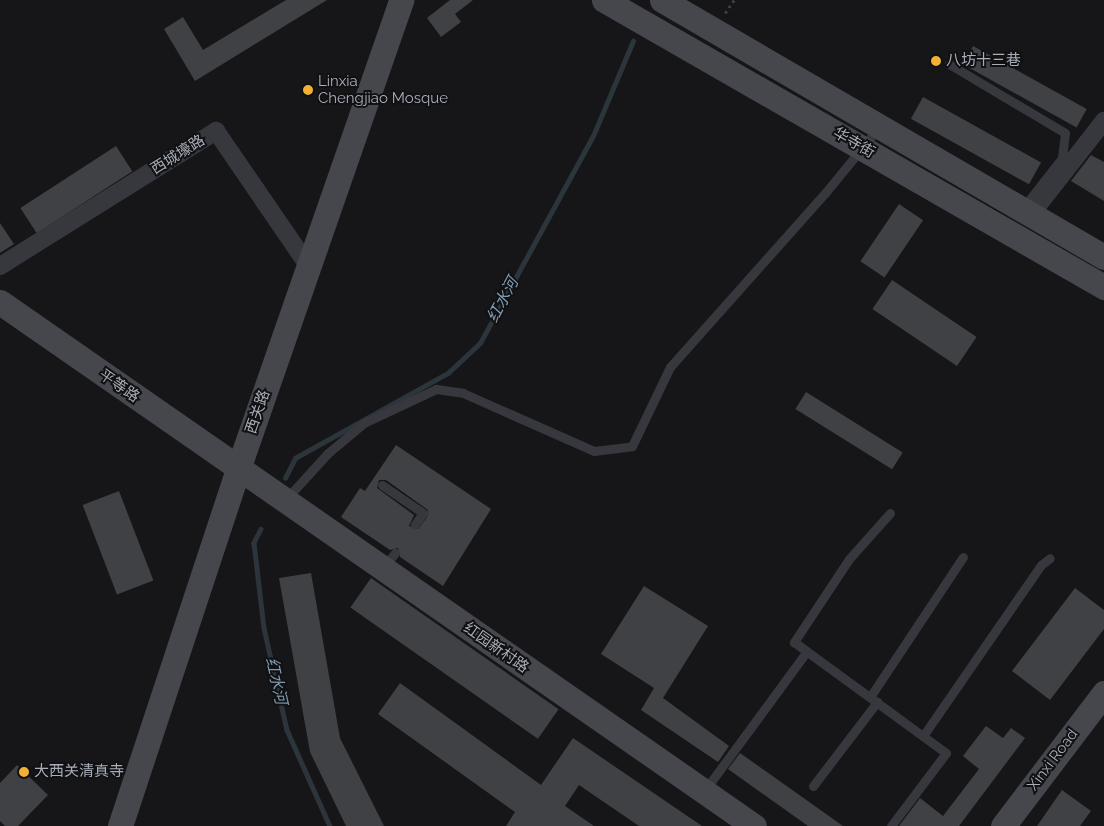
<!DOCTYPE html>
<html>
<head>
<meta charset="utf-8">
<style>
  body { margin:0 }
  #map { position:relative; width:1104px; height:826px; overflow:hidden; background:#161618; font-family:Raleway,"Noto Sans SC",sans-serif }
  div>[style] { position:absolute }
  .stream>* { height:4.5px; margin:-2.25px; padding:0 2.25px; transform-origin:2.25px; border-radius:2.25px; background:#2c353c }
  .building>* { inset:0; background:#404145; transform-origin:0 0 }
  .path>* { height:2.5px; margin-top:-1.25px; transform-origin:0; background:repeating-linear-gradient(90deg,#3d3f44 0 2.5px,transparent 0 6.5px) }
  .service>* { height:9px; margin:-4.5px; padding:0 4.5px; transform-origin:4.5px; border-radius:4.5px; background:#37383d }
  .minor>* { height:18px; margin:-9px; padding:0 9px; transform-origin:9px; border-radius:9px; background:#37383d }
  .secondary>* { height:25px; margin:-12.5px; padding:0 12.5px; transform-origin:12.5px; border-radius:12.5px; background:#45474d }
  .dots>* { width:14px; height:14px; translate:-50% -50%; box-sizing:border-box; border:2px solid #111113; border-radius:50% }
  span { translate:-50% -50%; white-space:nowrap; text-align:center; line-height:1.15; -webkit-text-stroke:4px #111113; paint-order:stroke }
  .poi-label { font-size:15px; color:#a8adb8 }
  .left { translate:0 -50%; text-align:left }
  .street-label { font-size:15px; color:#a8adb8 }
  .water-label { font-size:16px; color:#7f9bb3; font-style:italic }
</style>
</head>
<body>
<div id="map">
  <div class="stream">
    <div style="left:285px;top:478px;width:22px;rotate:-63deg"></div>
    <div style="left:295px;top:458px;width:175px;rotate:-29.1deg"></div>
    <div style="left:448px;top:373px;width:44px;rotate:-43.2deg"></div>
    <div style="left:480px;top:343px;width:236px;rotate:-61.4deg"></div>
    <div style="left:593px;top:136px;width:103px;rotate:-67.2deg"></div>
    <div style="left:261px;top:529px;width:16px;rotate:117deg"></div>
    <div style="left:254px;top:543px;width:86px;rotate:83.3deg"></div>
    <div style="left:264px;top:628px;width:105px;rotate:77.3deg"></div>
    <div style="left:287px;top:730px;width:105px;rotate:65.9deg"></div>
  </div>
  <div class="building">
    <div style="clip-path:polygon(286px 0,327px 0,195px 81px,164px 29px,183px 17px,203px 50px)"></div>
    <div style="clip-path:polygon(450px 0,473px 0,455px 14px,461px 22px,441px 37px,427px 18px)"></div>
    <div style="left:973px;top:46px;width:130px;height:21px;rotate:29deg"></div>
    <div style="left:923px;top:97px;width:135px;height:25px;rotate:29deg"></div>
    <div style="left:116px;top:146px;width:30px;height:114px;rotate:57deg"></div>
    <div style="clip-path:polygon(1091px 155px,1104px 162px,1104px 201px,1071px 181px)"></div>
    <div style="left:899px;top:204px;width:29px;height:69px;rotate:34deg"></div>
    <div style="clip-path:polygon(0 223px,14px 244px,0 253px)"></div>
    <div style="left:892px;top:280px;width:102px;height:35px;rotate:34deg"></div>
    <div style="left:806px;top:392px;width:114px;height:20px;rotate:32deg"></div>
    <div style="clip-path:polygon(evenodd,396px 445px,491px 509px,443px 586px,400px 557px,398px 548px,390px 550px,341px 517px,360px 488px,365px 491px,396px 445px,379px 480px,386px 480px,428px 510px,428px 516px,418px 529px,409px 526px,414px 515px,377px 488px,379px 480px)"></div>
    <div style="left:119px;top:491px;width:96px;height:39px;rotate:69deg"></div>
    <div style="clip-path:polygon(311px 573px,340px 738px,384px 826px,346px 826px,310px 752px,279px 578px)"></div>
    <div style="left:371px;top:578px;width:229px;height:36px;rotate:35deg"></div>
    <div style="clip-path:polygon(644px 586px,708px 626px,663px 698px,729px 746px,718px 762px,641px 710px,654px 688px,601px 654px)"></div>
    <div style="clip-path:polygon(1075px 588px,1104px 610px,1104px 629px,1050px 700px,1012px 671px)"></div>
    <div style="clip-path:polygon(400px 683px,541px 785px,573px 738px,702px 826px,639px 826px,579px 785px,565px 806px,594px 826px,506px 826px,515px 812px,378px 714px)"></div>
    <div style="clip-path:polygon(986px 726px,1003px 738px,1011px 728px,1025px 738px,959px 826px,899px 826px,920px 798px,943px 816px,979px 769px,963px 756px)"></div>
    <div style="clip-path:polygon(740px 753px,843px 826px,808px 826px,728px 769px)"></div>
    <div style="clip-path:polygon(17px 765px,48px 795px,18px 826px,5px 826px,0 821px,0 783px)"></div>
    <div style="clip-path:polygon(1062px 790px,1091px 811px,1080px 826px,1037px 826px)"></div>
  </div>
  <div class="path">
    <div style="left:725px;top:13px;width:16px;rotate:-55deg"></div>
  </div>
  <div class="service">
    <div style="left:949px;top:64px;width:135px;rotate:30.7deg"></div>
    <div style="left:1065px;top:133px;width:25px;rotate:97deg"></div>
    <div style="left:1062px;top:158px;width:63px;rotate:128deg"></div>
    <div style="left:382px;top:485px;width:50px;rotate:34.3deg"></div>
    <div style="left:423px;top:513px;width:14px;rotate:126deg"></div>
    <div style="left:287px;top:498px;width:61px;rotate:-47.7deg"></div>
    <div style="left:328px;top:453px;width:47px;rotate:-39.8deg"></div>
    <div style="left:364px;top:423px;width:80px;rotate:-25.3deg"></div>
    <div style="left:436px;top:389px;width:27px;rotate:8deg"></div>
    <div style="left:463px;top:393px;width:143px;rotate:23.9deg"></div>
    <div style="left:594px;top:451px;width:38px;rotate:-7deg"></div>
    <div style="left:632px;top:446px;width:88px;rotate:-64.3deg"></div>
    <div style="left:670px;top:367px;width:234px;rotate:-48.3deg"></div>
    <div style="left:826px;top:192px;width:84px;rotate:-50.8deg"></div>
    <div style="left:890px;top:513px;width:62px;rotate:131.7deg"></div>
    <div style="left:849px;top:559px;width:100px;rotate:123.5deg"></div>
    <div style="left:794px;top:642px;width:188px;rotate:36.1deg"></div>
    <div style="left:946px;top:753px;width:91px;rotate:127deg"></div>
    <div style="left:384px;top:567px;width:18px;rotate:-52deg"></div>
    <div style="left:870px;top:697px;width:168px;rotate:-56.4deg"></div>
    <div style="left:923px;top:736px;width:208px;rotate:-55.4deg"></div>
    <div style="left:1041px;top:565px;width:11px;rotate:-38deg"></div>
    <div style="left:813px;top:786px;width:106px;rotate:-52.7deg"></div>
    <div style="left:705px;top:790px;width:172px;rotate:-53.7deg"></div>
  </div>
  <div class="minor">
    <div style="left:1032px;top:213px;width:117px;rotate:-52deg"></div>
    <div style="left:0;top:266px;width:255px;rotate:-32deg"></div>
    <div style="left:216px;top:131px;width:165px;rotate:55.6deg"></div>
  </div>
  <div class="secondary">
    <div style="left:604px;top:0;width:577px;rotate:29.86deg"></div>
    <div style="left:662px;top:0;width:511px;rotate:30.18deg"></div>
    <div style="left:0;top:302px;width:918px;rotate:34.8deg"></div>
    <div style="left:120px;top:826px;width:376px;rotate:-71.7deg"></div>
    <div style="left:238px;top:469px;width:497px;rotate:-70.8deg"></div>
    <div style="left:1003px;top:826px;width:167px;rotate:-52.8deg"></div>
  </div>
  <div class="dots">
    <div style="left:936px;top:61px;background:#f2b134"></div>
    <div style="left:308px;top:90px;background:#f2b134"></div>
    <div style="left:24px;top:772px;background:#f2b134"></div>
  </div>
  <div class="poi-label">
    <span class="left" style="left:946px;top:61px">八坊十三巷</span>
    <span class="left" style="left:318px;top:90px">Linxia<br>Chengjiao Mosque</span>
    <span class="left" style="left:34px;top:772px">大西关清真寺</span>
  </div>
  <div class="street-label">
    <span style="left:854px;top:143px;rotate:30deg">华寺街</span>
    <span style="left:178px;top:155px;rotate:-32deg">西城壕路</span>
    <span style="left:119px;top:386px;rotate:35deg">平等路</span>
    <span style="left:258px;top:412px;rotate:-71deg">西关路</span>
    <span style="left:496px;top:648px;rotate:35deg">红园新村路</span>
    <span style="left:1053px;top:760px;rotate:-53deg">Xinxi Road</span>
  </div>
  <div class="water-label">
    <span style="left:503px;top:300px;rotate:-62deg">红水河</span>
    <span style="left:276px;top:681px;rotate:77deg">红水河</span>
  </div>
</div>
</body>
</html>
